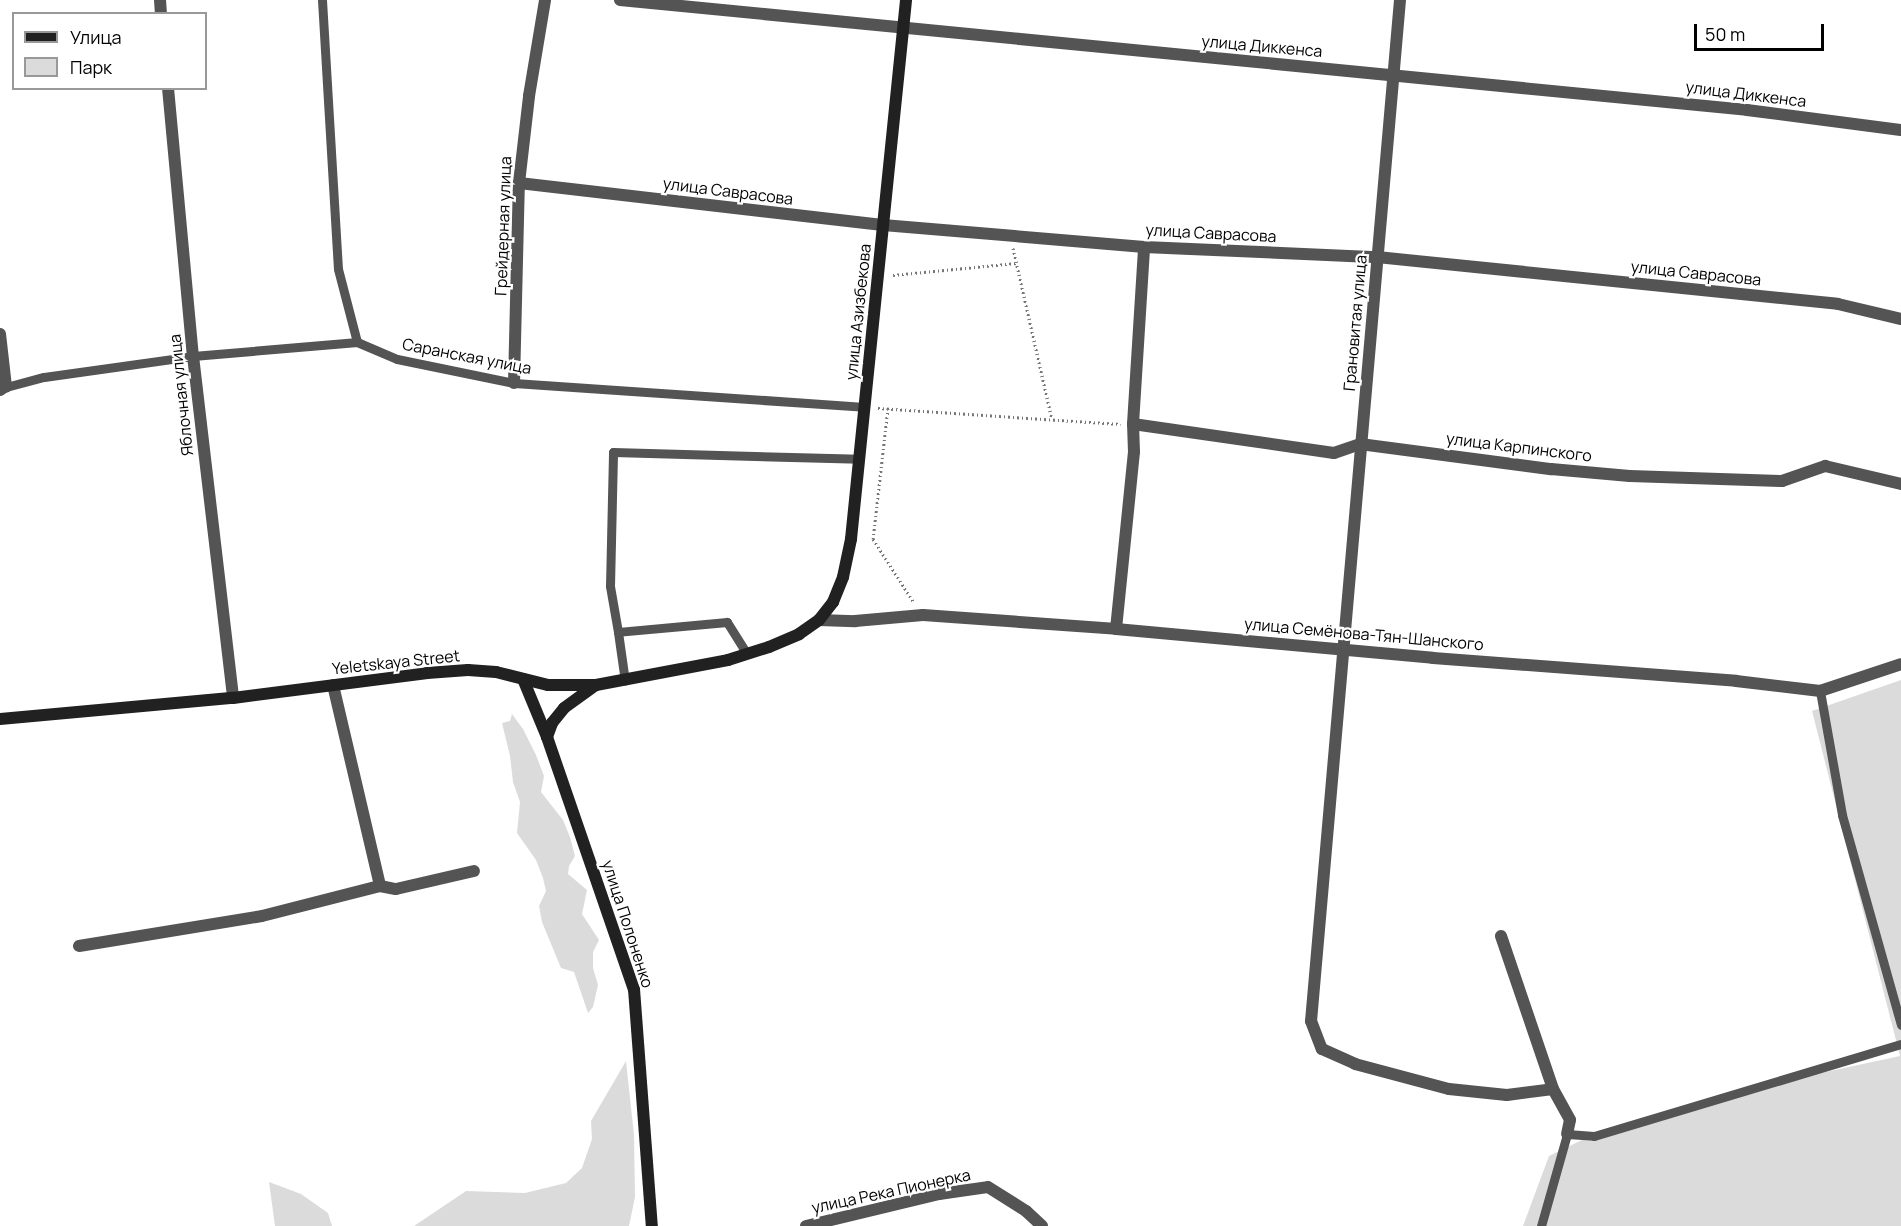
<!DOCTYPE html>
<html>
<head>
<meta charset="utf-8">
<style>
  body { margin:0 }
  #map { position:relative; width:1901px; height:1226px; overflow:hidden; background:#fff; font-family:Manrope,sans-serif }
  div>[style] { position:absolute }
  .green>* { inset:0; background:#dbdbdb }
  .path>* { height:3px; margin-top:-1.5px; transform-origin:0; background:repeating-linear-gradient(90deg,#767676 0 1.5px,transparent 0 4.5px) }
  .lane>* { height:9px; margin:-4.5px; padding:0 4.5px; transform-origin:4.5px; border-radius:4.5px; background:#545454 }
  .street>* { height:12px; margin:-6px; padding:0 6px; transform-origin:6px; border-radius:6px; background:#545454 }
  .secondary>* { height:12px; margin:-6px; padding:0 6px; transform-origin:6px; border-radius:6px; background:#212121 }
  span { translate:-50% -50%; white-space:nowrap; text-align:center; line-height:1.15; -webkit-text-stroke:4.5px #fff; paint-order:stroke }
  .street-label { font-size:16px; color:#000 }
  .legend { position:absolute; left:12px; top:12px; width:195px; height:78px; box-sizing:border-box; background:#fff; border:2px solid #999; margin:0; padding:8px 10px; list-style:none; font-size:18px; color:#000 }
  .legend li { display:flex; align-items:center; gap:12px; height:30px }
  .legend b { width:30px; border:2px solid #999 }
  .scale { position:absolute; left:1694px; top:24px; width:130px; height:27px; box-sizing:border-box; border:3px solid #000; border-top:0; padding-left:8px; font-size:18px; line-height:21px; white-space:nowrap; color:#000; -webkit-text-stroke:4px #fff; paint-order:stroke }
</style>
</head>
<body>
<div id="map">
  <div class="green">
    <div style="clip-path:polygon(1901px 680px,1901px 1226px,1523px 1226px,1549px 1156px,1588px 1137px,1807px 1076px,1900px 1056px,1812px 711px)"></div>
    <div style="clip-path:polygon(512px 714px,523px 729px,536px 755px,544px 776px,541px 792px,563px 820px,570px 837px,575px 856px,569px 866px,568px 874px,587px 890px,582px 914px,599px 940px,593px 952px,593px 968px,598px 985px,593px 1007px,588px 1013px,574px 972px,561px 968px,542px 922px,539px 906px,546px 891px,543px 878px,536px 860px,517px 833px,520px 802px,513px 782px,510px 756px,502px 723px,510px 721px)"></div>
    <div style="clip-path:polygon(626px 1061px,634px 1135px,635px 1197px,629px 1226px,414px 1226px,466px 1191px,525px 1193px,566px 1183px,582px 1168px,592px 1139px,591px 1121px)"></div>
    <div style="clip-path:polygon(269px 1182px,301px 1194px,328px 1213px,332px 1226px,275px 1226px)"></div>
  </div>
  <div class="path">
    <div style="left:1013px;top:248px;width:175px;rotate:77.2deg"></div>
    <div style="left:893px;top:275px;width:124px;rotate:-5.6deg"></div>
    <div style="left:878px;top:408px;width:243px;rotate:3.8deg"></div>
    <div style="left:888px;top:408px;width:132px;rotate:96.5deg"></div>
    <div style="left:873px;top:539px;width:74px;rotate:57.2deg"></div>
  </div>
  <div class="lane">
    <div style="left:322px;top:0;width:269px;rotate:86.6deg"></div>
    <div style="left:338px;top:269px;width:75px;rotate:75.4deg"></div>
    <div style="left:0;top:391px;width:7px;rotate:-34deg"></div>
    <div style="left:6px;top:387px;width:39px;rotate:-15deg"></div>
    <div style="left:44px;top:377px;width:150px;rotate:-8deg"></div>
    <div style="left:193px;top:356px;width:165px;rotate:-4.9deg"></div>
    <div style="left:357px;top:342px;width:43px;rotate:23deg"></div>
    <div style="left:397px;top:359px;width:119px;rotate:11.6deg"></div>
    <div style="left:514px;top:383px;width:351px;rotate:3.9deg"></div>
    <div style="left:618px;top:632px;width:49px;rotate:81.9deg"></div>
    <div style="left:747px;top:654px;width:38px;rotate:-122deg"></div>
    <div style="left:727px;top:622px;width:109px;rotate:174.8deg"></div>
    <div style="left:618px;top:632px;width:47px;rotate:-99.9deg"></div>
    <div style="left:610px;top:586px;width:134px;rotate:-88.7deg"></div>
    <div style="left:613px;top:452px;width:246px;rotate:1.6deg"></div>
    <div style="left:1820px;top:691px;width:126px;rotate:79.9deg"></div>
    <div style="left:1842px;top:815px;width:218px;rotate:74.3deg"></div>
    <div style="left:1541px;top:1226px;width:96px;rotate:-74.2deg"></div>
    <div style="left:1567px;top:1134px;width:27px;rotate:4deg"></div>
    <div style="left:1594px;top:1136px;width:320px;rotate:-16.7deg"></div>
  </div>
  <div class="street">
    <div style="left:160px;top:0;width:14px;rotate:86deg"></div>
    <div style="left:620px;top:0;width:1132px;rotate:5.57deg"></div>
    <div style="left:1747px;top:110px;width:155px;rotate:7.4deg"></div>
    <div style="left:1400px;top:0;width:1025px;rotate:94.98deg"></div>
    <div style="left:1311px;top:1021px;width:30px;rotate:69deg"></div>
    <div style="left:1322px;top:1049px;width:36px;rotate:24deg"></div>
    <div style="left:1355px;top:1064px;width:97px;rotate:14.9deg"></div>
    <div style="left:1449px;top:1089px;width:58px;rotate:5.9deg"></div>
    <div style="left:1507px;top:1095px;width:46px;rotate:-7.4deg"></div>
    <div style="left:168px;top:88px;width:269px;rotate:84.7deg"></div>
    <div style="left:193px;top:356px;width:344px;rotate:83.3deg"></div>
    <div style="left:519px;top:183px;width:366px;rotate:6.6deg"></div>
    <div style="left:883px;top:225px;width:262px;rotate:4.8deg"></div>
    <div style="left:1144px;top:247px;width:233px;rotate:2.5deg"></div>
    <div style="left:1377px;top:257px;width:463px;rotate:5.8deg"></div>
    <div style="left:1838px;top:304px;width:65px;rotate:13.4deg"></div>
    <div style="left:0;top:334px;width:53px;rotate:83.5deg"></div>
    <div style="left:514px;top:383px;width:200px;rotate:-88.6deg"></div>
    <div style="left:519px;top:183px;width:88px;rotate:-83.4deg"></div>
    <div style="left:529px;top:96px;width:97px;rotate:-80.5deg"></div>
    <div style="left:1133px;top:424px;width:203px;rotate:8.2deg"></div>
    <div style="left:1334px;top:453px;width:28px;rotate:-19deg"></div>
    <div style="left:1360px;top:444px;width:193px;rotate:7.5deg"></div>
    <div style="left:1551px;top:469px;width:79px;rotate:5.1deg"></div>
    <div style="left:1630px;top:476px;width:152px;rotate:1.9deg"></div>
    <div style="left:1782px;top:481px;width:46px;rotate:-19.2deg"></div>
    <div style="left:1825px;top:466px;width:78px;rotate:13.3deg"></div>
    <div style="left:819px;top:620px;width:36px;rotate:2deg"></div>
    <div style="left:855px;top:621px;width:68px;rotate:-5deg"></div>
    <div style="left:923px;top:615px;width:194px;rotate:4.1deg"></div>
    <div style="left:1116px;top:629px;width:318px;rotate:5.2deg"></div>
    <div style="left:1433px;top:658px;width:304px;rotate:4.3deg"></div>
    <div style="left:1736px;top:681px;width:85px;rotate:6.8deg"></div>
    <div style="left:1820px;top:691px;width:85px;rotate:-18.4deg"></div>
    <div style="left:1116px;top:629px;width:178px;rotate:-84.2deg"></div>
    <div style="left:1134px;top:452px;width:28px;rotate:-92deg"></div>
    <div style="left:1133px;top:424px;width:177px;rotate:-86.4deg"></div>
    <div style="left:333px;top:685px;width:206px;rotate:76.8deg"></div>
    <div style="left:1501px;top:936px;width:162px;rotate:71.2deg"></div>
    <div style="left:1553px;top:1089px;width:35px;rotate:61deg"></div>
    <div style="left:1570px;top:1120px;width:14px;rotate:102deg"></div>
    <div style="left:79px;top:946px;width:185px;rotate:-9.3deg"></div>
    <div style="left:262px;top:916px;width:122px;rotate:-14.3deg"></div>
    <div style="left:380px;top:886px;width:16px;rotate:11deg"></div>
    <div style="left:396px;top:889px;width:80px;rotate:-13deg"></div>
    <div style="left:806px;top:1226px;width:137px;rotate:-13.5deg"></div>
    <div style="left:939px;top:1194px;width:49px;rotate:-8.1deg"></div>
    <div style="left:988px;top:1187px;width:45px;rotate:32.3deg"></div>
    <div style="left:1026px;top:1211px;width:22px;rotate:43deg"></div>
  </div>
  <div class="secondary">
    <div style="left:523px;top:679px;width:63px;rotate:67.5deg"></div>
    <div style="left:547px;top:737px;width:267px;rotate:71deg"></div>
    <div style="left:634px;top:989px;width:238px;rotate:85.7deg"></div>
    <div style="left:0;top:719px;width:234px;rotate:-5.2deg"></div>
    <div style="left:233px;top:698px;width:196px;rotate:-7.3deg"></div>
    <div style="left:427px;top:673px;width:41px;rotate:-4.2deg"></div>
    <div style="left:468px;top:670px;width:28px;rotate:4deg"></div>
    <div style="left:496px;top:672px;width:54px;rotate:14deg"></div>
    <div style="left:548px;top:685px;width:48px"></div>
    <div style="left:596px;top:685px;width:134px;rotate:-10.7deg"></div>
    <div style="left:728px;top:660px;width:43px;rotate:-17.6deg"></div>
    <div style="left:769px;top:647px;width:33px;rotate:-23deg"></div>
    <div style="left:799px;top:634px;width:24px;rotate:-35deg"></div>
    <div style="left:819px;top:620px;width:23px;rotate:-52deg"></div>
    <div style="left:833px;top:602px;width:27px;rotate:-68deg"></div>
    <div style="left:843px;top:577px;width:39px;rotate:-78deg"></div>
    <div style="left:851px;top:539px;width:542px;rotate:-84.17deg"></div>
    <div style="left:547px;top:737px;width:15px;rotate:-70deg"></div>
    <div style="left:552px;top:723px;width:19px;rotate:-51deg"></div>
    <div style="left:564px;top:708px;width:39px;rotate:-36deg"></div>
  </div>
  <div class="street-label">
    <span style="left:1262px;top:46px;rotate:5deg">улица Диккенса</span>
    <span style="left:1746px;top:94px;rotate:7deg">улица Диккенса</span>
    <span style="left:728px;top:191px;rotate:7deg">улица Саврасова</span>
    <span style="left:503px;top:226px;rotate:-88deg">Грейдерная улица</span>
    <span style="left:1211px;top:233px;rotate:3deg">улица Саврасова</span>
    <span style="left:1696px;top:273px;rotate:6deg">улица Саврасова</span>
    <span style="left:858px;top:312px;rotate:-84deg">улица Азизбекова</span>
    <span style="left:1355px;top:323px;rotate:-85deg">Грановитая улица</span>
    <span style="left:467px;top:356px;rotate:11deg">Саранская улица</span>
    <span style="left:181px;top:395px;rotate:-96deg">Яблочная улица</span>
    <span style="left:1519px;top:447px;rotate:7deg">улица Карпинского</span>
    <span style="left:1364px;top:634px;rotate:5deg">улица Семёнова-Тян-Шанского</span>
    <span style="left:396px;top:662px;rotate:-6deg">Yeletskaya Street</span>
    <span style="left:628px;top:924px;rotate:72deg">улица Полоненко</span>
    <span style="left:891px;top:1191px;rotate:-12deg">улица Река Пионерка</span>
  </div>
  <ul class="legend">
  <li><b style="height:8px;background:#212121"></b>Улица</li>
  <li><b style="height:16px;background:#dbdbdb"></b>Парк</li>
  </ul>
  <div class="scale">50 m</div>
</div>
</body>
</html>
